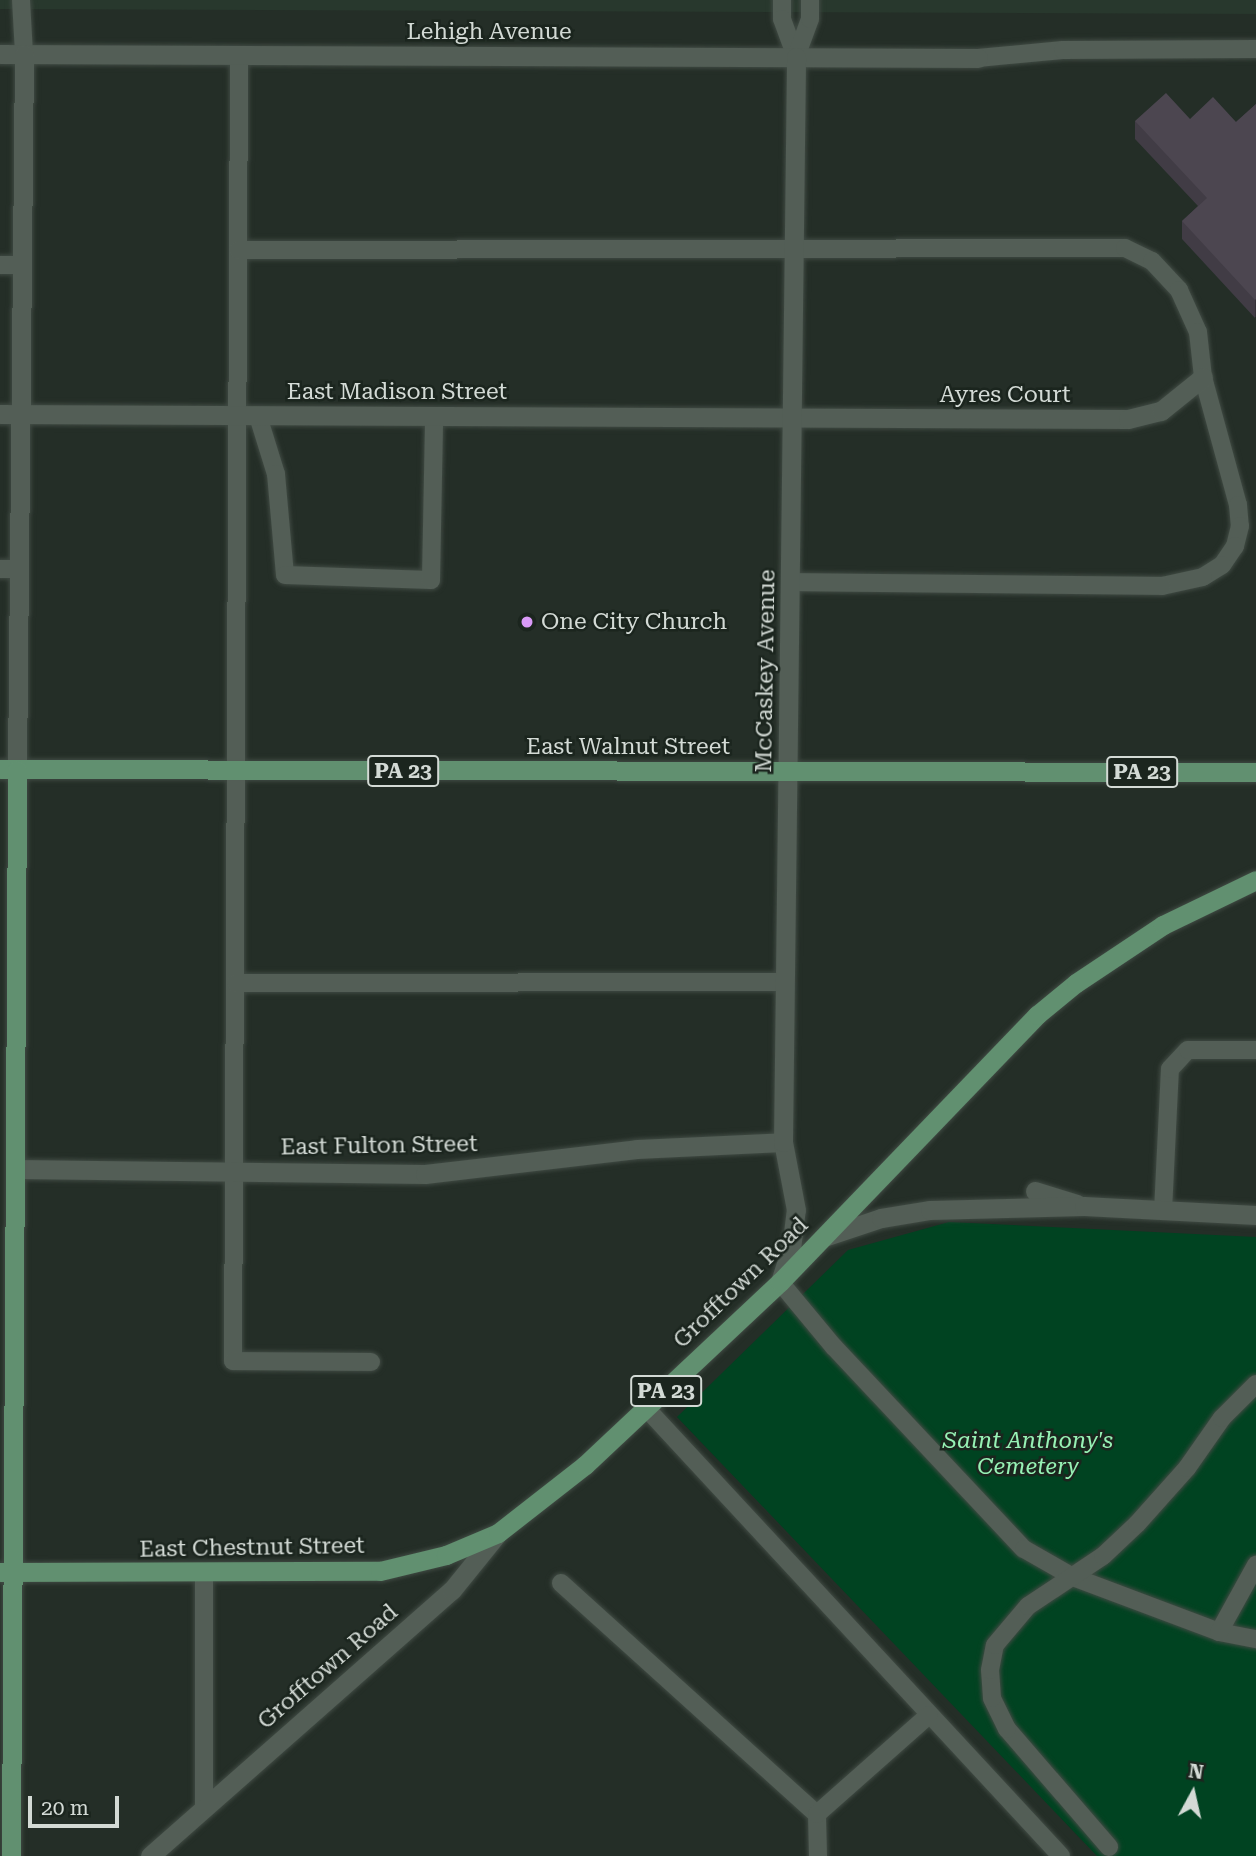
<!DOCTYPE html>
<html>
<head>
<meta charset="utf-8">
<style>
  body { margin:0 }
  #map { position:relative; width:1256px; height:1856px; overflow:hidden; background:#242e27; font-family:"Roboto Serif",serif }
  div>[style] { position:absolute }
  .built>* { inset:0; background:#28382d }
  .green>* { inset:0; background:#004321 }
  .roads { filter:drop-shadow(0 0 2px #404a43) drop-shadow(0 0 2px #404a43) }
  .service>* { height:18px; margin:-9px; padding:0 9px; transform-origin:9px; border-radius:9px; background:#535e56 }
  .minor>* { height:19px; margin:-9.5px; padding:0 9.5px; transform-origin:9.5px; border-radius:9.5px; background:#535e56 }
  .tertiary>* { height:19px; margin:-9.5px; padding:0 9.5px; transform-origin:9.5px; border-radius:9.5px; background:#535e56 }
  .primary>* { height:19px; margin:-9.5px; padding:0 9.5px; transform-origin:9.5px; border-radius:9.5px; background:#619070 }
  .wall>* { inset:0; background:#413c45 }
  .shaded-wall>* { inset:0; background:#353138; transform-origin:0 0 }
  .building>* { inset:0; background:#4c4650 }
  .dots>* { width:19px; height:19px; translate:-50% -50%; box-sizing:border-box; border:4px solid #1b251e; border-radius:50% }
  span { translate:-50% -50%; white-space:nowrap; text-align:center; line-height:1.15; -webkit-text-stroke:5px #1b251e; paint-order:stroke }
  .shield-label span { padding:2px 5px; background:#1b251e; border:2px solid; border-radius:5px; -webkit-text-stroke-width:0 }
  .shield-label { font-size:21px; color:#d3dad5; font-weight:700 }
  .street-label { font-size:23px; color:#d3dad5 }
  .poi-label { font-size:23px; color:#d3dad5 }
  .left { translate:0 -50%; text-align:left }
  .park-label { font-size:23px; color:#97f2b5; font-style:italic }
  .north { position:absolute; left:1158px; top:1758px; width:70px; height:70px; -webkit-text-stroke:5px #1b251e; paint-order:stroke; rotate:8deg; font-size:19px; font-weight:700; line-height:28px; text-align:center; color:#d3dad5 }
  .north::after { content:''; display:block; margin:auto; width:24px; height:32px; background:#d3dad5; clip-path:polygon(50% 0,100% 100%,50% 72%,0 100%) }
  .scale { position:absolute; left:28px; top:1796px; width:91px; height:32px; box-sizing:border-box; border:4px solid #d3dad5; border-top:0; padding-left:9px; font-size:21px; line-height:24px; white-space:nowrap; color:#d3dad5; -webkit-text-stroke:5px #1b251e; paint-order:stroke }
</style>
</head>
<body>
<div id="map">
  <div class="built">
    <div style="clip-path:polygon(0 0,1256px 0,1256px 14px,0 9px)"></div>
  </div>
  <div class="green">
    <div style="clip-path:polygon(949px 1222px,1256px 1237px,1256px 1856px,1097px 1856px,677px 1417px,848px 1250px)"></div>
  </div>
  <div class="roads">
    <div class="service">
      <div style="left:21px;top:0;width:54px;rotate:86.8deg"></div>
      <div style="left:782px;top:0;width:19px;rotate:90deg"></div>
      <div style="left:782px;top:19px;width:40px;rotate:69.8deg"></div>
      <div style="left:239px;top:55px;width:1306px;rotate:90.26deg"></div>
      <div style="left:233px;top:1361px;width:138px;rotate:0.4deg"></div>
      <div style="left:796px;top:57px;width:40px;rotate:-69.8deg"></div>
      <div style="left:810px;top:19px;width:19px;rotate:-90deg"></div>
      <div style="left:978px;top:58px;width:85px;rotate:-5.4deg"></div>
      <div style="left:1063px;top:50px;width:193px;rotate:-0.3deg"></div>
      <div style="left:238px;top:250px;width:887px;rotate:-0.13deg"></div>
      <div style="left:1125px;top:248px;width:30px;rotate:26deg"></div>
      <div style="left:1152px;top:261px;width:40px;rotate:47deg"></div>
      <div style="left:1179px;top:290px;width:46px;rotate:65.7deg"></div>
      <div style="left:1198px;top:332px;width:45px;rotate:83.7deg"></div>
      <div style="left:1203px;top:377px;width:133px;rotate:74.7deg"></div>
      <div style="left:1238px;top:505px;width:21px;rotate:85deg"></div>
      <div style="left:1240px;top:526px;width:21px;rotate:104deg"></div>
      <div style="left:1235px;top:546px;width:23px;rotate:124deg"></div>
      <div style="left:1222px;top:565px;width:22px;rotate:148deg"></div>
      <div style="left:1203px;top:577px;width:42px;rotate:167.6deg"></div>
      <div style="left:1162px;top:586px;width:370px;rotate:-179.4deg"></div>
      <div style="left:0;top:265px;width:22px"></div>
      <div style="left:258px;top:416px;width:61px;rotate:72.8deg"></div>
      <div style="left:276px;top:474px;width:101px;rotate:84.9deg"></div>
      <div style="left:285px;top:575px;width:146px;rotate:2deg"></div>
      <div style="left:431px;top:580px;width:163px;rotate:-88.9deg"></div>
      <div style="left:0;top:569px;width:19px"></div>
      <div style="left:236px;top:983px;width:548px;rotate:-0.1deg"></div>
      <div style="left:1163px;top:1211px;width:142px;rotate:-87.2deg"></div>
      <div style="left:1170px;top:1069px;width:26px;rotate:-47deg"></div>
      <div style="left:1188px;top:1050px;width:68px"></div>
      <div style="left:780px;top:1282px;width:85px;rotate:50.3deg"></div>
      <div style="left:834px;top:1347px;width:277px;rotate:46.8deg"></div>
      <div style="left:1024px;top:1549px;width:56px;rotate:29.7deg"></div>
      <div style="left:1073px;top:1577px;width:156px;rotate:20.6deg"></div>
      <div style="left:1219px;top:1632px;width:38px;rotate:11deg"></div>
      <div style="left:647px;top:1409px;width:609px;rotate:47.19deg"></div>
      <div style="left:561px;top:1583px;width:345px;rotate:42.1deg"></div>
      <div style="left:1219px;top:1632px;width:77px;rotate:-61.1deg"></div>
      <div style="left:204px;top:1809px;width:235px;rotate:-90deg"></div>
      <div style="left:1109px;top:1847px;width:156px;rotate:-130.8deg"></div>
      <div style="left:1007px;top:1729px;width:34px;rotate:-116deg"></div>
      <div style="left:992px;top:1698px;width:28px;rotate:-94deg"></div>
      <div style="left:990px;top:1670px;width:25px;rotate:-79deg"></div>
      <div style="left:995px;top:1645px;width:51px;rotate:-49.8deg"></div>
      <div style="left:1028px;top:1606px;width:90px;rotate:-33.7deg"></div>
      <div style="left:1103px;top:1556px;width:47px;rotate:-43.3deg"></div>
      <div style="left:1137px;top:1524px;width:75px;rotate:-48.2deg"></div>
      <div style="left:1187px;top:1468px;width:61px;rotate:-55deg"></div>
      <div style="left:1222px;top:1418px;width:48px;rotate:-45deg"></div>
      <div style="left:818px;top:1856px;width:42px;rotate:-91.4deg"></div>
      <div style="left:817px;top:1814px;width:149px;rotate:-41.5deg"></div>
    </div>
    <div class="minor">
      <div style="left:0;top:54px;width:978px;rotate:0.23deg"></div>
      <div style="left:0;top:414px;width:1128px;rotate:0.25deg"></div>
      <div style="left:1128px;top:419px;width:34px;rotate:-14deg"></div>
      <div style="left:1161px;top:411px;width:54px;rotate:-39deg"></div>
      <div style="left:17px;top:770px;width:716px;rotate:-89.44deg"></div>
      <div style="left:15px;top:1169px;width:410px;rotate:0.7deg"></div>
      <div style="left:425px;top:1174px;width:213px;rotate:-6.7deg"></div>
      <div style="left:637px;top:1149px;width:146px;rotate:-2.7deg"></div>
      <div style="left:1035px;top:1191px;width:44px;rotate:17.2deg"></div>
      <div style="left:780px;top:1282px;width:35px;rotate:-72deg"></div>
      <div style="left:791px;top:1249px;width:39px;rotate:-83deg"></div>
      <div style="left:796px;top:1210px;width:69px;rotate:-100.8deg"></div>
      <div style="left:783px;top:1142px;width:1085px;rotate:-89.31deg"></div>
      <div style="left:150px;top:1856px;width:402px;rotate:-41.4deg"></div>
      <div style="left:452px;top:1590px;width:73px;rotate:-51.1deg"></div>
    </div>
    <div class="tertiary">
      <div style="left:824px;top:1237px;width:60px;rotate:-18.4deg"></div>
      <div style="left:881px;top:1218px;width:50px;rotate:-9.3deg"></div>
      <div style="left:930px;top:1210px;width:154px;rotate:-1.5deg"></div>
      <div style="left:1084px;top:1206px;width:172px;rotate:3deg"></div>
    </div>
    <div class="primary">
      <div style="left:0;top:769px;width:1256px;rotate:0.14deg"></div>
      <div style="left:0;top:1572px;width:380px;rotate:-0.2deg"></div>
      <div style="left:380px;top:1571px;width:68px;rotate:-13.6deg"></div>
      <div style="left:446px;top:1555px;width:56px;rotate:-22.9deg"></div>
      <div style="left:498px;top:1533px;width:110px;rotate:-38deg"></div>
      <div style="left:585px;top:1465px;width:267px;rotate:-43.2deg"></div>
      <div style="left:780px;top:1282px;width:371px;rotate:-46.1deg"></div>
      <div style="left:1037px;top:1015px;width:50px;rotate:-39.4deg"></div>
      <div style="left:1076px;top:983px;width:105px;rotate:-33.7deg"></div>
      <div style="left:1163px;top:925px;width:103px;rotate:-25.8deg"></div>
      <div style="left:11px;top:1856px;width:1086px;rotate:-89.68deg"></div>
    </div>
  </div>
  <div class="wall">
    <div style="clip-path:polygon(1256px 104px,1255px 318px,1182px 239px,1182px 221px,1198px 206px,1135px 139px,1135px 121px,1190px 119px,1236px 122px)"></div>
  </div>
  <div class="shaded-wall">
    <div style="left:1256px;top:299px;width:18px;height:1px;rotate:90deg"></div>
  </div>
  <div class="building">
    <div style="clip-path:polygon(1166px 93px,1190px 119px,1213px 97px,1236px 122px,1256px 104px,1256px 299px,1255px 300px,1182px 221px,1207px 198px,1135px 121px)"></div>
  </div>
  <div class="dots">
    <div style="left:527px;top:622px;background:#d99af7"></div>
  </div>
  <div class="shield-label">
    <span style="left:403px;top:771px">PA 23</span>
    <span style="left:1142px;top:772px">PA 23</span>
    <span style="left:666px;top:1391px">PA 23</span>
  </div>
  <div class="street-label">
    <span style="left:489px;top:32px">Lehigh Avenue</span>
    <span style="left:397px;top:392px">East Madison Street</span>
    <span style="left:1005px;top:395px">Ayres Court</span>
    <span style="left:766px;top:671px;rotate:-89deg">McCaskey Avenue</span>
    <span style="left:628px;top:747px">East Walnut Street</span>
    <span style="left:379px;top:1146px;rotate:-1deg">East Fulton Street</span>
    <span style="left:741px;top:1283px;rotate:-44deg">Grofftown Road</span>
    <span style="left:252px;top:1548px;rotate:-1deg">East Chestnut Street</span>
    <span style="left:328px;top:1667px;rotate:-41deg">Grofftown Road</span>
  </div>
  <div class="poi-label">
    <span class="left" style="left:541px;top:622px">One City Church</span>
  </div>
  <div class="park-label">
    <span style="left:1028px;top:1454px">Saint Anthony's<br>Cemetery</span>
  </div>
  <div class="north">N</div>
  <div class="scale">20 m</div>
</div>
</body>
</html>
